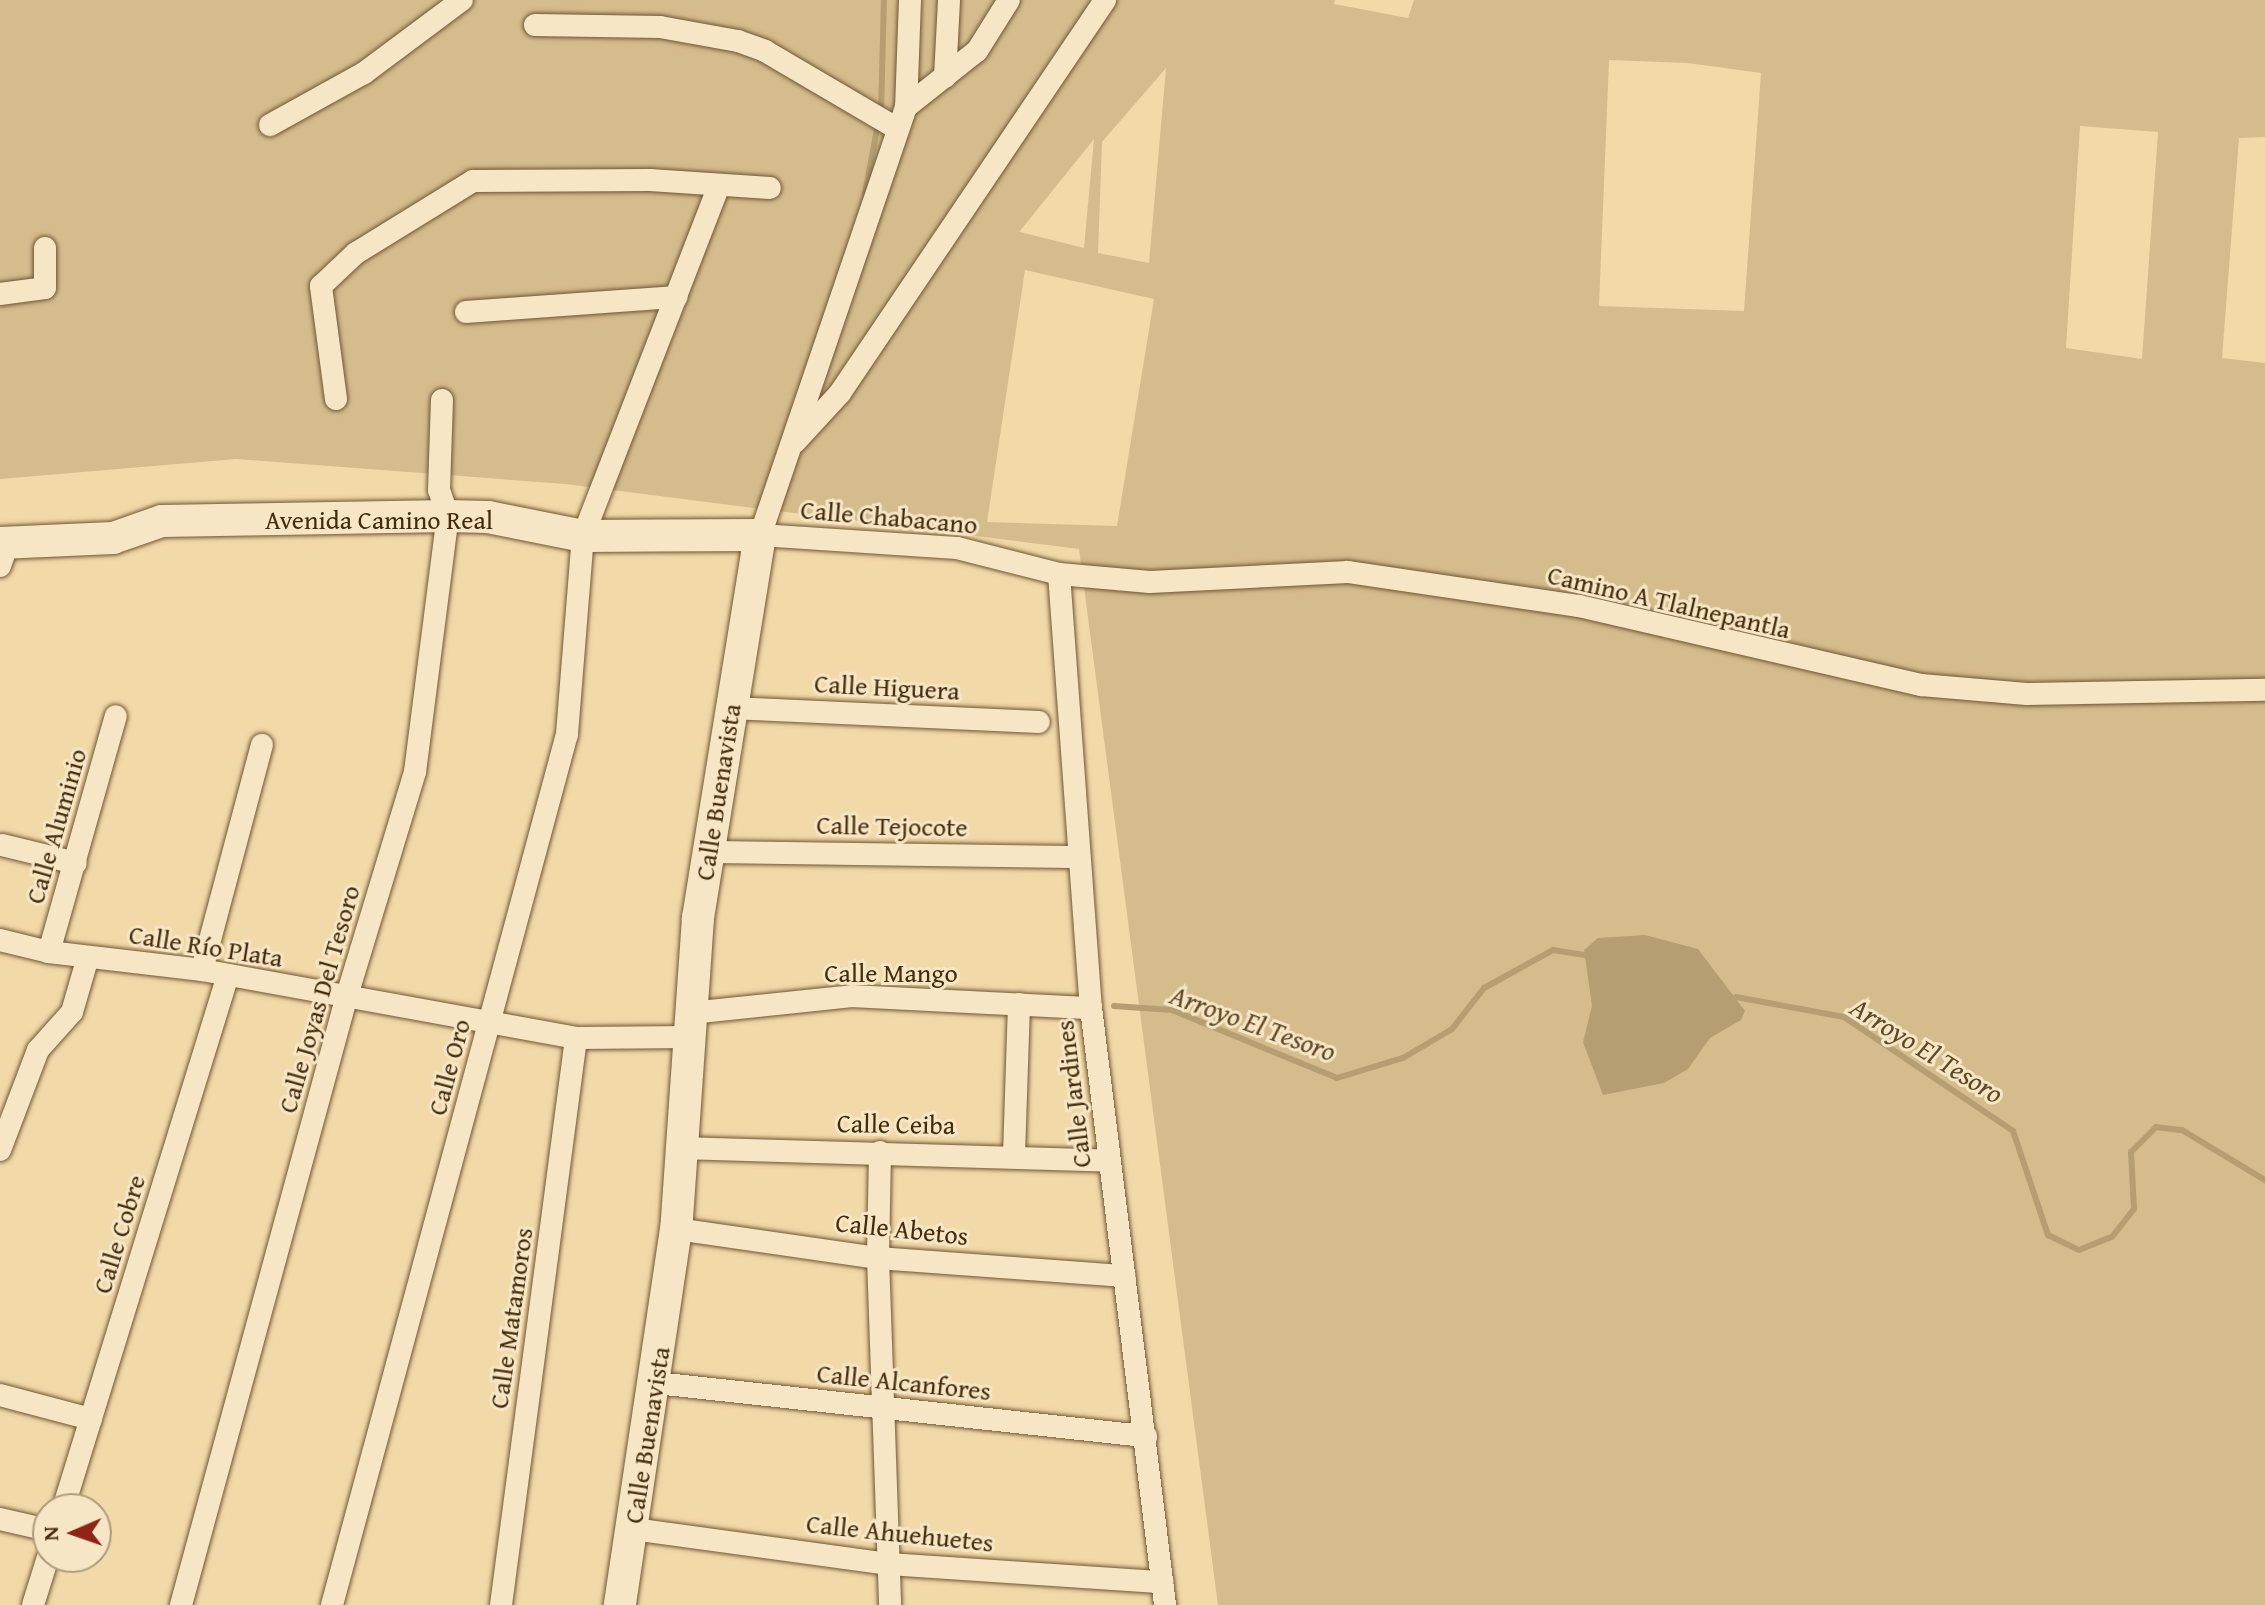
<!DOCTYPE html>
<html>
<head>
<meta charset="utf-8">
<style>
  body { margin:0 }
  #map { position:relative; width:2265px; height:1605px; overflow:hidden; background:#f1d9a8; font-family:"Gentium Book Plus",serif }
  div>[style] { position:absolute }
  .green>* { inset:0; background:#d4bc8d }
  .water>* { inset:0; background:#b69e73 }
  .stream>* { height:6px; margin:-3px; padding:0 3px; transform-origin:3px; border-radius:3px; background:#b69e73 }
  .roads { filter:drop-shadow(0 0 2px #6f5732) drop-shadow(0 0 2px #6f5732) }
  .street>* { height:22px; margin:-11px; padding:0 11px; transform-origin:11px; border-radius:11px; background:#f6e6c6 }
  .secondary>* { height:32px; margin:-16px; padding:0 16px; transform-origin:16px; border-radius:16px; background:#f6e6c6 }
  span { translate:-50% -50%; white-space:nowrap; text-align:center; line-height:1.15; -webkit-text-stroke:6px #f6e6c6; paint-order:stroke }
  .street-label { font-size:26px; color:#442c0b }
  .water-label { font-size:28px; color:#604825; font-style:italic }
  .north { position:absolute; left:32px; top:1493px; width:80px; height:80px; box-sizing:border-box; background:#f6e6c6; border:2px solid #af9c7b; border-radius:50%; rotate:268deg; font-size:22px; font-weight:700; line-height:32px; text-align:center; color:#442c0b }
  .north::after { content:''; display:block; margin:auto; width:28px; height:36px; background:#8f2418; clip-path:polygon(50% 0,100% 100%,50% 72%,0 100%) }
</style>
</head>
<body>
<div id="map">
  <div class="green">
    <div style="clip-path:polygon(evenodd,0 0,1335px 0,1334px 4px,1408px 18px,1414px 0,2265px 0,2265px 137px,2239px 138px,2222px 358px,2265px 363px,2265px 1605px,1218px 1605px,1079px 549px,565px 484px,236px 459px,0 479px,0 0,1609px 60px,1688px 63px,1761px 73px,1744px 311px,1599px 306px,1609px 60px,0 0,1166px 68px,1149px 263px,1098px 253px,1102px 142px,1166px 68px,0 0,2080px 126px,2158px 132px,2142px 359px,2066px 348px,2080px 126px,0 0,1094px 139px,1084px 248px,1020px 232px,1020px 231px,1094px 139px,0 0,1025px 270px,1154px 299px,1117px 526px,987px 522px,1025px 270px)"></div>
  </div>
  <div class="water">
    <div style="clip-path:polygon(1645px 935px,1698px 949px,1745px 1011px,1741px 1020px,1710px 1038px,1688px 1069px,1664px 1083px,1603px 1095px,1583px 1042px,1592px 1006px,1584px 950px,1598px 938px)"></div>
  </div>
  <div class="stream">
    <div style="left:881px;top:112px;width:112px;rotate:-88.5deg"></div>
    <div style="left:865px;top:194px;width:72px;rotate:-79.6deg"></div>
    <div style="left:1736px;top:997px;width:110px;rotate:10.5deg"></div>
    <div style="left:1844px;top:1017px;width:204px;rotate:34deg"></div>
    <div style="left:2013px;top:1131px;width:110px;rotate:71.4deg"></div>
    <div style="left:2048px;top:1235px;width:34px;rotate:26deg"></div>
    <div style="left:2079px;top:1250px;width:35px;rotate:-22deg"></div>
    <div style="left:2112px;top:1237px;width:36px;rotate:-52deg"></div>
    <div style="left:2134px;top:1209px;width:57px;rotate:-93deg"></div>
    <div style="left:2131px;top:1152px;width:35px;rotate:-45deg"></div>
    <div style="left:2156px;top:1127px;width:26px;rotate:7deg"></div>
    <div style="left:2182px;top:1130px;width:97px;rotate:31.1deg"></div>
    <div style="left:1114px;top:1006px;width:58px;rotate:3.9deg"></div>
    <div style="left:1172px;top:1010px;width:178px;rotate:22.4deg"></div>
    <div style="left:1337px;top:1078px;width:69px;rotate:-16.9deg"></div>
    <div style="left:1403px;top:1058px;width:57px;rotate:-30.6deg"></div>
    <div style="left:1452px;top:1029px;width:52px;rotate:-52deg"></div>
    <div style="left:1484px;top:988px;width:79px;rotate:-28.8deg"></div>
    <div style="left:1553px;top:950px;width:39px;rotate:9deg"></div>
  </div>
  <div class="roads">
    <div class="street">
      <div style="left:910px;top:0;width:107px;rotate:92.1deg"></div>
      <div style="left:906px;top:107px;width:452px;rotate:108.8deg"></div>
      <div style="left:760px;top:535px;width:197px;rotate:3.8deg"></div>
      <div style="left:957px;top:548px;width:105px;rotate:14.3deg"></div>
      <div style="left:1059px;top:574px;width:91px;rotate:5deg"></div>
      <div style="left:1150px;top:582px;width:198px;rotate:-2.9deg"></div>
      <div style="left:1348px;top:572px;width:233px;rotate:8.4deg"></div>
      <div style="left:1579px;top:606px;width:351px;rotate:13deg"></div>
      <div style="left:1921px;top:685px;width:106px;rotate:4.9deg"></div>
      <div style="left:2027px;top:694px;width:238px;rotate:-1deg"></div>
      <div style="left:535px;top:25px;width:125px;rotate:0.9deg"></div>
      <div style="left:660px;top:27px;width:79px;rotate:10.2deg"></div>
      <div style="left:738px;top:41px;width:29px;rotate:20deg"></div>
      <div style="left:765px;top:51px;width:154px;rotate:30.4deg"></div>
      <div style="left:945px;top:77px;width:77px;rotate:-87deg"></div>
      <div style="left:906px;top:107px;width:90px;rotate:-38.3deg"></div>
      <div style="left:977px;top:51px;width:60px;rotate:-57.9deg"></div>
      <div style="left:270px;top:125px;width:107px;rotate:-29deg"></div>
      <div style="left:364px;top:73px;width:122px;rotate:-36.7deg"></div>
      <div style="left:0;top:294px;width:45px;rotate:-7.6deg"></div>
      <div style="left:45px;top:288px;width:40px;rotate:-90deg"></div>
      <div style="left:466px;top:312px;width:211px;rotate:-4.1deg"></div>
      <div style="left:336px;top:399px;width:114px;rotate:-97.6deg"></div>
      <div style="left:321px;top:286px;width:48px;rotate:-43.3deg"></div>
      <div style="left:356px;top:253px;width:137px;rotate:-31.6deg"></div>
      <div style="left:473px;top:181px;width:177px;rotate:-0.3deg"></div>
      <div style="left:650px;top:180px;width:120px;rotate:3.8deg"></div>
      <div style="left:795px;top:442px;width:67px;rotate:-47.4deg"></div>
      <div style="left:840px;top:393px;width:474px;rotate:-56deg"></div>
      <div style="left:0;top:566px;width:24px;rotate:-71deg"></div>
      <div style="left:1059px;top:574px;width:435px;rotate:85.8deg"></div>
      <div style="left:1091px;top:1008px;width:602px;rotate:82.93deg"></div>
      <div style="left:731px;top:708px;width:308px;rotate:2.6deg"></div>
      <div style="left:2px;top:845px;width:76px;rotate:13.7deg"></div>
      <div style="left:707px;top:852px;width:370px;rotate:0.8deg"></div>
      <div style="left:0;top:940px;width:50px;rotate:13.8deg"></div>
      <div style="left:49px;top:952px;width:154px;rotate:6.7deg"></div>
      <div style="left:202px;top:970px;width:380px;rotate:10.3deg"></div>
      <div style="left:576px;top:1038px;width:114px;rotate:-0.5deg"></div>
      <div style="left:49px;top:952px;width:245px;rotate:-74.2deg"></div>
      <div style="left:202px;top:970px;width:233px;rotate:-75.1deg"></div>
      <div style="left:691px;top:1013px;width:162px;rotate:-6deg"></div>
      <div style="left:852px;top:996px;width:239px;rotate:2.9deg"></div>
      <div style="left:682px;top:1148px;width:427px;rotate:1.7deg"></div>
      <div style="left:0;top:1150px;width:107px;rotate:-69.2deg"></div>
      <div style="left:38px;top:1050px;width:51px;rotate:-48.2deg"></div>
      <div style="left:72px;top:1012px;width:57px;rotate:-73.8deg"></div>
      <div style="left:880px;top:1152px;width:106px;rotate:91.1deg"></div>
      <div style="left:878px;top:1258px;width:347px;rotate:88deg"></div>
      <div style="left:1014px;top:1155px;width:151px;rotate:-88.1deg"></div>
      <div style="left:676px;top:1229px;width:204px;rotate:8.2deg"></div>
      <div style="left:878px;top:1258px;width:247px;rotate:4.2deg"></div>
      <div style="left:656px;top:1383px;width:493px;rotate:6.2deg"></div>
      <div style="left:0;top:1395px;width:94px;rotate:14.8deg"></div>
      <div style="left:63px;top:1509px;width:559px;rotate:-72.83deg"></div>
      <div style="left:0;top:1519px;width:49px;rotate:12.9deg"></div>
      <div style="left:633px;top:1529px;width:257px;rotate:7.8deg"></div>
      <div style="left:888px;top:1564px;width:275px;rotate:3.8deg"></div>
      <div style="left:33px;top:1605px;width:50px;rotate:-72.6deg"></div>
      <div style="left:181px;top:1605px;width:628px;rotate:-74.77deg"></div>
      <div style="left:346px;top:999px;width:237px;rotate:-73.1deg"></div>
      <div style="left:415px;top:772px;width:258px;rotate:-82.7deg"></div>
      <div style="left:448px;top:516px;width:28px;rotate:-109deg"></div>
      <div style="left:439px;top:490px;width:90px;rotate:-88.1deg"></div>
      <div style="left:332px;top:1605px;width:902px;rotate:-74.9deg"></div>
      <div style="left:567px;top:734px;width:199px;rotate:-85.4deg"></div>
      <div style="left:583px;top:536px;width:375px;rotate:-68.8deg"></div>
      <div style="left:501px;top:1605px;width:572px;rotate:-82.46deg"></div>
    </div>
    <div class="secondary">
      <div style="left:0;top:543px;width:113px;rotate:-2.5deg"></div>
      <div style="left:113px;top:538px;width:52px;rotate:-19.1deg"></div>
      <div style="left:162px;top:521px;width:286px;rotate:-1deg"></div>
      <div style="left:448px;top:516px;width:40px;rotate:1.4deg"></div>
      <div style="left:488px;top:517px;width:97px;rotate:11.3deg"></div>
      <div style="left:583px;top:536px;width:177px;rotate:-0.3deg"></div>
      <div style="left:760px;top:535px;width:388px;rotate:99.2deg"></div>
      <div style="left:698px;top:918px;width:312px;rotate:94deg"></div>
      <div style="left:676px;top:1229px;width:380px;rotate:98.5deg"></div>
    </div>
  </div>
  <div class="street-label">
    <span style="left:889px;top:517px;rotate:5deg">Calle Chabacano</span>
    <span style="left:379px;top:520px">Avenida Camino Real</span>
    <span style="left:1669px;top:602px;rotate:13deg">Camino A Tlalnepantla</span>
    <span style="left:887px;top:687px;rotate:3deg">Calle Higuera</span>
    <span style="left:718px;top:792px;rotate:-81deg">Calle Buenavista</span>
    <span style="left:56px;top:826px;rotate:-74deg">Calle Aluminio</span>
    <span style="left:892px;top:826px;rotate:1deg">Calle Tejocote</span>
    <span style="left:206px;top:946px;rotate:9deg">Calle Río Plata</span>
    <span style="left:891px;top:973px">Calle Mango</span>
    <span style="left:319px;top:999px;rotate:-74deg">Calle Joyas Del Tesoro</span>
    <span style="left:449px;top:1067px;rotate:-75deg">Calle Oro</span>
    <span style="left:1073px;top:1094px;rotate:-97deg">Calle Jardines</span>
    <span style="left:896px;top:1124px;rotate:1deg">Calle Ceiba</span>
    <span style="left:902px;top:1229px;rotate:6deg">Calle Abetos</span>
    <span style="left:119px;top:1234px;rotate:-73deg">Calle Cobre</span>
    <span style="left:511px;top:1318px;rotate:-82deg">Calle Matamoros</span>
    <span style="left:904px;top:1382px;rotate:6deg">Calle Alcanfores</span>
    <span style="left:647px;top:1435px;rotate:-81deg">Calle Buenavista</span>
    <span style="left:900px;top:1533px;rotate:6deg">Calle Ahuehuetes</span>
  </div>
  <div class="water-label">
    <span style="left:1253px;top:1023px;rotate:20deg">Arroyo El Tesoro</span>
    <span style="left:1927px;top:1050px;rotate:32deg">Arroyo El Tesoro</span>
  </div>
  <div class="north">N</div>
</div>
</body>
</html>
